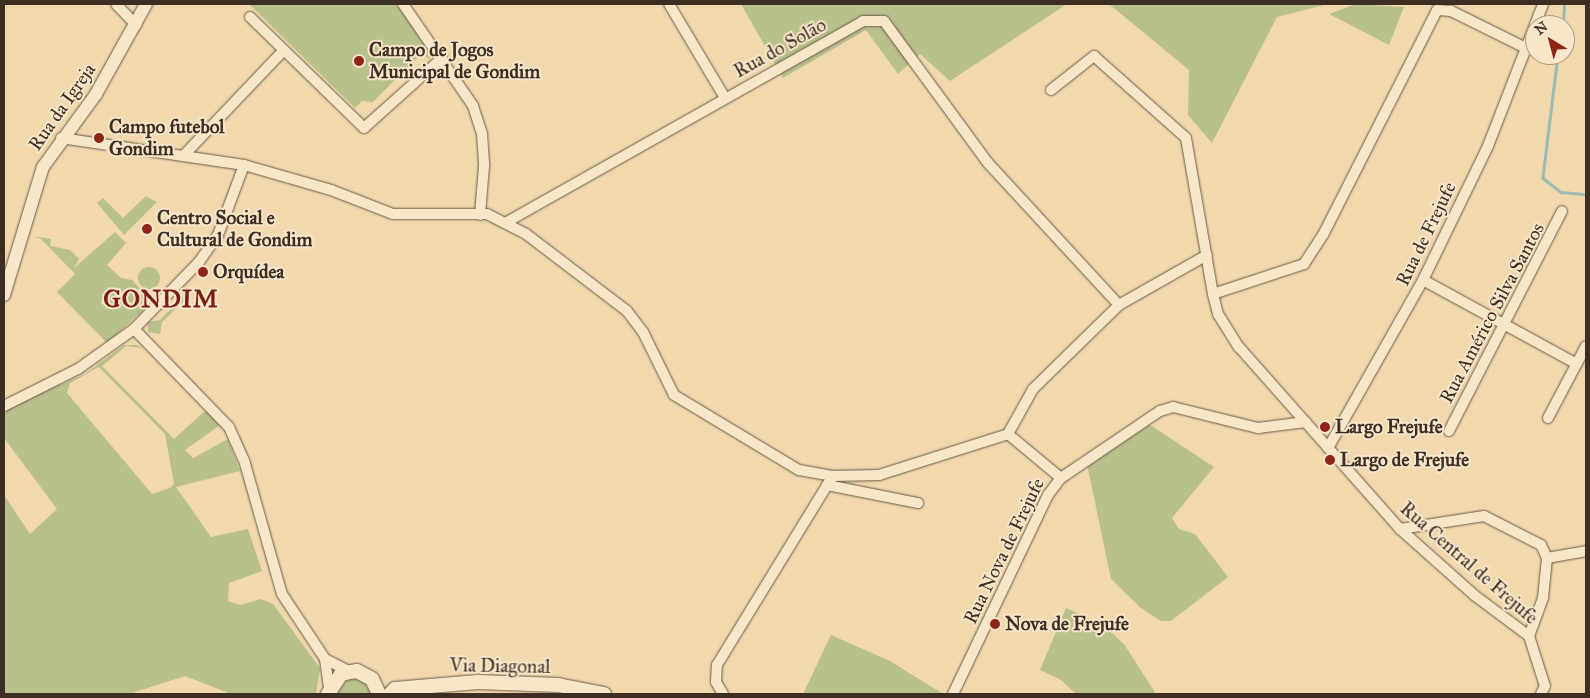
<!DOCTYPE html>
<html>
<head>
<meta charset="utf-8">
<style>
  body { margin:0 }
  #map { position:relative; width:1590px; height:698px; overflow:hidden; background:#f2d9ad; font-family:"IM FELL Great Primer",serif }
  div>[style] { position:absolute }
  .green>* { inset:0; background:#b8c08c }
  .round { border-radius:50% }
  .stream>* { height:2.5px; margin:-1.25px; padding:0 1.25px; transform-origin:1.25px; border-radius:1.25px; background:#9db9b2 }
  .roads { filter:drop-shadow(0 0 1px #6a5946) drop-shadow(0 0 1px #6a5946) }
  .minor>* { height:10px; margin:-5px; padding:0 5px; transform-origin:5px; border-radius:5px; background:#f7e6ca }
  .tertiary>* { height:12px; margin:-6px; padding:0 6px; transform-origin:6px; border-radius:6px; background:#f7e6ca }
  .secondary>* { height:14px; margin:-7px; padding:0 7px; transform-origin:7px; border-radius:7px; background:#f7e6ca }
  .dots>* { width:14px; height:14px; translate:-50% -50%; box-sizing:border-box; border:2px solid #f7e6ca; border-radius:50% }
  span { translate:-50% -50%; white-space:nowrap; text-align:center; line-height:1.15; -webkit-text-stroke:4px #f7e6ca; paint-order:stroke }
  .street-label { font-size:19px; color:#3d2e23 }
  .poi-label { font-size:19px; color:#3d2e23; font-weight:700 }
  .left { translate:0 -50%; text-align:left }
  .district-label { font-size:24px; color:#7a1f14; font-weight:700; letter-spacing:1px }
  .frame { position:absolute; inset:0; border:5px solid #3d2e23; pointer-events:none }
  .north { position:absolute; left:1525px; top:15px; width:50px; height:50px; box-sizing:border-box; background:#f7e6ca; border:1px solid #ad9c87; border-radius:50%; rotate:323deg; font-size:14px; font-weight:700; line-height:20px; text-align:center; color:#3d2e23 }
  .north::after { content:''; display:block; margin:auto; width:18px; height:22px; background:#8f2418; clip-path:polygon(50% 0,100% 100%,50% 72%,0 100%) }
</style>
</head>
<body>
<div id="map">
  <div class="green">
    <div style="clip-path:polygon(249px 4px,395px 4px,427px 35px,433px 54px,429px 59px,422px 53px,373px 102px,362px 101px,355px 108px)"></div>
    <div style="clip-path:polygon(741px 4px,1067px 4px,950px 81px,920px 54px,898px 74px,866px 30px,783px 78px)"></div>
    <div style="clip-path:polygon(1109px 4px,1328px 4px,1277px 17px,1212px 143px,1188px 115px,1189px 70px)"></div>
    <div style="clip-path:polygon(1356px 4px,1404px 7px,1389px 45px,1329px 14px)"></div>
    <div style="clip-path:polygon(146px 196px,157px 202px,124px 235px,97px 203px,103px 198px,123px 218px)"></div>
    <div style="clip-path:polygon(115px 232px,126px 243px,107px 265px,121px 278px,132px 280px,147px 296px,142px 300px,148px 306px,107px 343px,57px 292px,75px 274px,40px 238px,33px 238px,39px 237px,51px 239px,50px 246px,70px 250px,79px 259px,74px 268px)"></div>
    <div class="round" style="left:138px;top:267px;width:22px;height:22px"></div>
    <div style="clip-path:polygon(187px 292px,190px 295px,162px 322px,160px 334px,148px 332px,148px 322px,160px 320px)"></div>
    <div style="clip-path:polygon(evenodd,124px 345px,137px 345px,143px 348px,126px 346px,102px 366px,174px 439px,206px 410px,220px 425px,185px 450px,193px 458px,228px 439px,240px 471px,176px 487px,211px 537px,248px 529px,262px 571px,229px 583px,228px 601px,240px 605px,261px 599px,273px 604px,320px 668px,316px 694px,231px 694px,185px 676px,129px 694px,4px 694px,4px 495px,30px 534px,57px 509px,4px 438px,4px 409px,85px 374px,124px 345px,99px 367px,165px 434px,174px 484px,170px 488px,152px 494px,67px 393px,70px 383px,99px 367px)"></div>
    <div style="clip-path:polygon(1149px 424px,1214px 467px,1172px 518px,1179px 529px,1195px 534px,1228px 577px,1171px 621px,1161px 621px,1141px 608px,1111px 579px,1087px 464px)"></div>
    <div style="clip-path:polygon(1066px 608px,1102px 624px,1124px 644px,1156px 694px,1076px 694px,1061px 680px,1040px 670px)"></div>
    <div style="clip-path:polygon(831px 635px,890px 661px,943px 694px,803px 694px)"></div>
    <div style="clip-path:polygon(350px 678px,363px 681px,372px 694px,334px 694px)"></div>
  </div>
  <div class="stream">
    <div style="left:1563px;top:25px;width:21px;rotate:-87deg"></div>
    <div style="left:1558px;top:55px;width:124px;rotate:97deg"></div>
    <div style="left:1543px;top:178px;width:23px;rotate:38deg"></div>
    <div style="left:1561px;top:192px;width:25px;rotate:5deg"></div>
  </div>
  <div class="roads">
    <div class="minor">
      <div style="left:116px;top:4px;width:29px;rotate:46deg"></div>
      <div style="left:403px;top:4px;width:124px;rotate:55.5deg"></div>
      <div style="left:473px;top:106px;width:29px;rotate:72deg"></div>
      <div style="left:482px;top:134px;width:32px;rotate:86deg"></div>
      <div style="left:484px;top:166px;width:49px;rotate:94.7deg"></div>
      <div style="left:669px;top:4px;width:109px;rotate:59.2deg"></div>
      <div style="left:250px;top:17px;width:159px;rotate:44.2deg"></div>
      <div style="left:364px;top:128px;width:105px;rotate:-41.9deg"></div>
      <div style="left:1535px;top:25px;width:22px;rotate:-69deg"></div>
      <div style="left:1051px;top:90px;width:55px;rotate:-38.3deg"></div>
      <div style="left:1094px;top:56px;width:123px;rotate:41.7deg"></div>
      <div style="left:1186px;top:138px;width:158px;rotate:80.2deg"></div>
      <div style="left:1213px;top:294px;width:21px;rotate:76deg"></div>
      <div style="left:1218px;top:314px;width:39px;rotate:58deg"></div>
      <div style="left:1239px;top:347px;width:243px;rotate:48.5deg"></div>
      <div style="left:1400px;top:529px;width:99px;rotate:41.7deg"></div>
      <div style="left:1474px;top:595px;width:69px;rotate:36.7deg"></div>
      <div style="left:1529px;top:636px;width:52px;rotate:72.3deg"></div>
      <div style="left:1545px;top:686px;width:9px;rotate:117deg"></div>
      <div style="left:61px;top:138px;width:185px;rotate:8.4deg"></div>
      <div style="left:244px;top:165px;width:91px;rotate:16deg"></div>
      <div style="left:331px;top:190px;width:66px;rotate:21.2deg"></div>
      <div style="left:393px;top:214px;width:94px"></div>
      <div style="left:487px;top:214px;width:44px;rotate:27.1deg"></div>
      <div style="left:526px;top:234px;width:127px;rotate:37.3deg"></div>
      <div style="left:627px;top:311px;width:26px;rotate:53deg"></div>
      <div style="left:643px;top:332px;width:70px;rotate:63.8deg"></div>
      <div style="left:674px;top:395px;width:146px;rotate:31deg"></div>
      <div style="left:799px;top:470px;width:35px;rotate:10deg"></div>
      <div style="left:833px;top:476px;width:46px;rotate:-1.2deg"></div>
      <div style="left:879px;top:475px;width:135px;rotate:-17.6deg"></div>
      <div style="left:185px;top:154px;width:142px;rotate:-46.4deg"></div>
      <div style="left:505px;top:223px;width:411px;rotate:-29.4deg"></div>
      <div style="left:863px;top:21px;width:21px"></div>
      <div style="left:884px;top:21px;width:176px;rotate:53.8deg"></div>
      <div style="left:988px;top:163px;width:193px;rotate:47.3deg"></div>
      <div style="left:1423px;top:280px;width:175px;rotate:28.6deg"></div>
      <div style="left:1213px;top:294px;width:96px;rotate:-18.2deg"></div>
      <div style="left:1304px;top:264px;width:35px;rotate:-57deg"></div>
      <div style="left:1323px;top:235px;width:252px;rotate:-63.1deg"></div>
      <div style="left:1437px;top:10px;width:14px;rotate:4deg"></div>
      <div style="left:1451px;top:11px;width:84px;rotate:26.3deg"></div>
      <div style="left:134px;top:329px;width:136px;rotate:45.9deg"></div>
      <div style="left:229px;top:427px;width:36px;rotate:66deg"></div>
      <div style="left:244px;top:460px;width:139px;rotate:74.2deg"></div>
      <div style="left:282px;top:594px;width:78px;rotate:56.5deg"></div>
      <div style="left:325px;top:659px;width:27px;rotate:27deg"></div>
      <div style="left:4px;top:406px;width:83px;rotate:-26.6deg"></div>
      <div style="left:78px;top:369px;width:69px;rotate:-35.5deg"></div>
      <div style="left:134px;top:329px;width:93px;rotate:-45.9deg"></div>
      <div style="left:199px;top:262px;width:33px;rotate:-55deg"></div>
      <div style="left:218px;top:235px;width:75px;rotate:-69.6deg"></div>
      <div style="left:1548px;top:418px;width:81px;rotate:-62.2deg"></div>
      <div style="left:1449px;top:431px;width:247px;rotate:-62.8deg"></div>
      <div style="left:1008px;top:434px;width:51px;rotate:-60.9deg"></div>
      <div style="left:1033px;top:389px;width:120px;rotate:-44.3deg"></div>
      <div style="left:1119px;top:305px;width:101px;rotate:-29.6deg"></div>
      <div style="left:1008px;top:434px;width:69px;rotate:39.7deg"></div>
      <div style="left:1328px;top:448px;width:193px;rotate:-60.5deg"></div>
      <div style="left:1423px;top:280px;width:149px;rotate:-64.1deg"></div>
      <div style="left:1488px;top:146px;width:130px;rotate:-68.8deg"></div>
      <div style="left:827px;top:485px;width:93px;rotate:11.2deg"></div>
      <div style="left:1400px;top:529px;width:85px;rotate:-8.8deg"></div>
      <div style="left:1484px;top:516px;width:64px;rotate:27deg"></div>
      <div style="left:1541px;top:545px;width:14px;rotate:65deg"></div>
      <div style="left:1547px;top:558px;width:40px;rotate:95.7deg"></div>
      <div style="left:1543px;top:598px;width:40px;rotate:110.2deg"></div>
      <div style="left:1547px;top:558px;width:40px;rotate:-10deg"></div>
      <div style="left:325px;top:659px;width:28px;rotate:82deg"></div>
      <div style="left:723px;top:694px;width:14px;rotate:-120deg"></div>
      <div style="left:716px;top:682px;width:17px;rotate:-87deg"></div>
      <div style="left:717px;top:665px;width:222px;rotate:-58.5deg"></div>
      <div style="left:953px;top:694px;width:221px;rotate:-64.5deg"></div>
      <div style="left:1048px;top:495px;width:21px;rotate:-53deg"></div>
      <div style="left:1061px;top:478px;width:120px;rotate:-34.1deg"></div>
      <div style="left:1160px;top:411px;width:14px;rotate:-17deg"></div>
      <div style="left:1173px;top:407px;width:88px;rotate:13.9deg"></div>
      <div style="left:1258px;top:428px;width:48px;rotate:-7.1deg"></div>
    </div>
    <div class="tertiary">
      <div style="left:4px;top:295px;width:134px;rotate:-73.1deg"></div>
      <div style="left:43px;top:167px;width:90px;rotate:-54deg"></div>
      <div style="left:96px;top:94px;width:103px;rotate:-60.9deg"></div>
    </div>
    <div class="secondary">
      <div style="left:328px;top:694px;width:24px;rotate:-57deg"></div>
      <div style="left:341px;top:674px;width:16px;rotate:-11deg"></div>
      <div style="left:357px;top:671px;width:17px;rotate:28deg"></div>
      <div style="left:372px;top:679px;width:17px;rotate:65deg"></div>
      <div style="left:390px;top:694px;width:7px;rotate:-45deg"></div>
      <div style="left:395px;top:689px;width:83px;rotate:-4.8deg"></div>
      <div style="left:478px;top:682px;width:80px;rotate:2.1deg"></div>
      <div style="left:558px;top:685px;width:47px;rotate:11.1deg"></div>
    </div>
  </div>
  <div class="dots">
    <div style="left:359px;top:61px;background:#8f2418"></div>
    <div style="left:99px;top:138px;background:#8f2418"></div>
    <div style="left:147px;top:229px;background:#8f2418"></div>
    <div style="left:203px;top:272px;background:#8f2418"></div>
    <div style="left:1325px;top:427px;background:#8f2418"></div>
    <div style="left:1330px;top:460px;background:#8f2418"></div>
    <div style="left:995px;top:624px;background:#8f2418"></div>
  </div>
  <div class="street-label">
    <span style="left:780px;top:48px;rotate:-29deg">Rua do Solão</span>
    <span style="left:62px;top:107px;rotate:-55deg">Rua da Igreja</span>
    <span style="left:1426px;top:234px;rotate:-64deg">Rua de Frejufe</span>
    <span style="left:1492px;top:313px;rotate:-62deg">Rua Américo Silva Santos</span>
    <span style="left:1004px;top:551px;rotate:-64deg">Rua Nova de Frejufe</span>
    <span style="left:1469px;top:563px;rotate:41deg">Rua Central de Frejufe</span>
    <span style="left:500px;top:666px;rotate:1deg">Via Diagonal</span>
  </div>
  <div class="poi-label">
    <span class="left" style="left:369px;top:61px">Campo de Jogos<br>Municipal de Gondim</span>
    <span class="left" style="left:109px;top:138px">Campo futebol<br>Gondim</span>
    <span class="left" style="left:157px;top:229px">Centro Social e<br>Cultural de Gondim</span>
    <span class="left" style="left:213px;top:272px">Orquídea</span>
    <span class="left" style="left:1335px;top:427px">Largo Frejufe</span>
    <span class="left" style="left:1340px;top:460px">Largo de Frejufe</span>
    <span class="left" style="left:1005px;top:624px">Nova de Frejufe</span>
  </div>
  <div class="district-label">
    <span style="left:161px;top:300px">GONDIM</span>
  </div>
  <div class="frame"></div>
  <div class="north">N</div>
</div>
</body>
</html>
